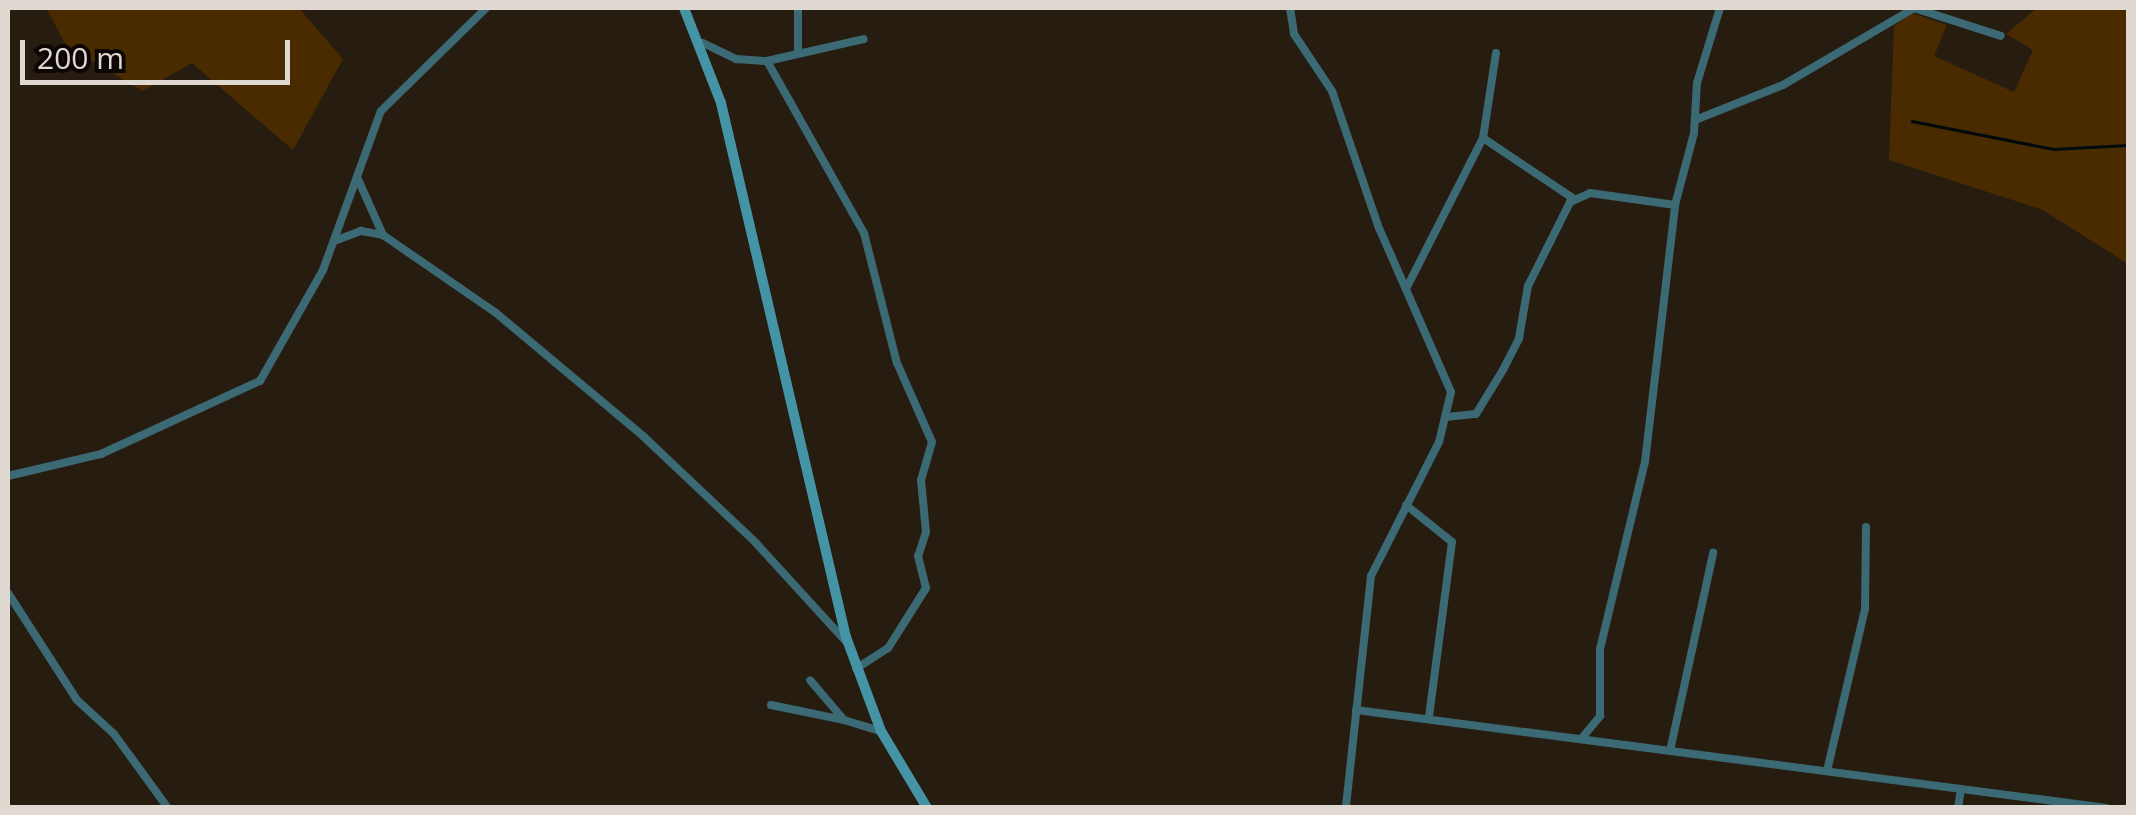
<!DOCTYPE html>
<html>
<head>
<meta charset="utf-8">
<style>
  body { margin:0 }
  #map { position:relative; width:2136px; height:815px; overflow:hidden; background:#261c10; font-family:"Open Sans",sans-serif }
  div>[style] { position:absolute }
  .green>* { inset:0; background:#4a2b00 }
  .stream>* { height:2.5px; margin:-1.25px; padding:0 1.25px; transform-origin:1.25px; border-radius:1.25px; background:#000a0d }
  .minor>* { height:8px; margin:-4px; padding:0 4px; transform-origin:4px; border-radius:4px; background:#3b6974 }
  .secondary>* { height:10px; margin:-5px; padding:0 5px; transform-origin:5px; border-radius:5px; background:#4594a6 }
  span { translate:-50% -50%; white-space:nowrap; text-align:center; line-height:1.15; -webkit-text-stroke:10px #0c0704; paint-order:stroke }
  .frame { position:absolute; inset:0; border:10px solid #e0d9d1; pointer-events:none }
  .scale { position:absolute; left:20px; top:40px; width:270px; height:45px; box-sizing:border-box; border:5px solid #e0d9d1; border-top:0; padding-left:12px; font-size:30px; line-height:35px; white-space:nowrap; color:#e0d9d1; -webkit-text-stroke:8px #0c0704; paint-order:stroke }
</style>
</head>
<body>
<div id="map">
  <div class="green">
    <div style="clip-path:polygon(46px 8px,299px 8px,343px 59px,293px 150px,192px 63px,143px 91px,67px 47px)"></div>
    <div style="clip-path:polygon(2037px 8px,2128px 8px,2128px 264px,2043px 210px,1889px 160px,1894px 26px,1912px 13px,1947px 25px,1934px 56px,2014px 92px,2033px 50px,2006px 34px)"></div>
  </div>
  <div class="stream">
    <div style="left:1912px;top:121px;width:144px;rotate:11.2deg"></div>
    <div style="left:2053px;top:149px;width:75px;rotate:-3.1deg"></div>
  </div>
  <div class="minor">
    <div style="left:798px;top:8px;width:43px;rotate:90deg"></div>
    <div style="left:1290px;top:8px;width:26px;rotate:81deg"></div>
    <div style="left:1294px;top:34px;width:69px;rotate:56.3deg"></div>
    <div style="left:1332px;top:91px;width:145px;rotate:71.1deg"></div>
    <div style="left:1379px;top:228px;width:179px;rotate:66.3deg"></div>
    <div style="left:1451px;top:392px;width:51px;rotate:103.5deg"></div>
    <div style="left:1439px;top:442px;width:150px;rotate:116.9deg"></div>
    <div style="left:1371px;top:576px;width:233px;rotate:96.2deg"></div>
    <div style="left:1914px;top:8px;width:91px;rotate:17.8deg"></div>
    <div style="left:703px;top:43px;width:37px;rotate:26deg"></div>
    <div style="left:736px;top:59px;width:31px;rotate:4deg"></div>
    <div style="left:767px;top:61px;width:99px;rotate:-12.8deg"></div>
    <div style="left:767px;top:61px;width:197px;rotate:60.6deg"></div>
    <div style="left:864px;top:233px;width:134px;rotate:75.8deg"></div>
    <div style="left:897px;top:363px;width:86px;rotate:66.1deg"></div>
    <div style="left:932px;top:442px;width:40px;rotate:106deg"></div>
    <div style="left:921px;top:480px;width:52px;rotate:84.5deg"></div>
    <div style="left:926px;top:532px;width:25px;rotate:108deg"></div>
    <div style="left:918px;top:556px;width:33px;rotate:76deg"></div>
    <div style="left:926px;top:588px;width:71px;rotate:122.3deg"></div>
    <div style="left:888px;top:648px;width:38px;rotate:147deg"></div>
    <div style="left:1695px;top:120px;width:95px;rotate:-21.7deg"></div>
    <div style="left:1783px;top:85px;width:152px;rotate:-30.4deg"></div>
    <div style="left:1483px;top:138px;width:110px;rotate:33.8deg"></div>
    <div style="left:357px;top:177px;width:64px;rotate:65.9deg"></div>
    <div style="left:337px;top:240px;width:26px;rotate:-21deg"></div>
    <div style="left:361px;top:231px;width:22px;rotate:10deg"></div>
    <div style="left:383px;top:235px;width:137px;rotate:34.6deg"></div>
    <div style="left:496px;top:313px;width:192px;rotate:39.9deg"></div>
    <div style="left:643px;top:436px;width:156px;rotate:43.4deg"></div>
    <div style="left:756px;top:543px;width:138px;rotate:47.6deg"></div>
    <div style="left:1407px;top:287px;width:167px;rotate:-63deg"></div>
    <div style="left:1483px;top:138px;width:86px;rotate:-81.3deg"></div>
    <div style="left:1446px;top:417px;width:30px;rotate:-6deg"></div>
    <div style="left:1476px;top:414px;width:52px;rotate:-58.5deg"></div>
    <div style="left:1503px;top:370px;width:36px;rotate:-63deg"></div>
    <div style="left:1519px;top:338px;width:53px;rotate:-80.2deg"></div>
    <div style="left:1528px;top:286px;width:94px;rotate:-63.4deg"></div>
    <div style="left:1570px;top:202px;width:22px;rotate:-24deg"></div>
    <div style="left:1590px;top:193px;width:86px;rotate:8deg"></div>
    <div style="left:8px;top:476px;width:96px;rotate:-13.3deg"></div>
    <div style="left:101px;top:454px;width:175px;rotate:-24.7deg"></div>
    <div style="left:260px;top:381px;width:128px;rotate:-60.4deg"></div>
    <div style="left:323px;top:270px;width:169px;rotate:-70deg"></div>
    <div style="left:381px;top:111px;width:147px;rotate:-44.4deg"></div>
    <div style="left:1406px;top:505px;width:59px;rotate:38.8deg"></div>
    <div style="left:1452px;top:542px;width:177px;rotate:97.5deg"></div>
    <div style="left:8px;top:593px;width:127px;rotate:57.2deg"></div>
    <div style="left:77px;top:700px;width:50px;rotate:42.6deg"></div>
    <div style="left:114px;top:734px;width:92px;rotate:53.9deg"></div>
    <div style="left:771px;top:705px;width:75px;rotate:11.6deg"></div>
    <div style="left:844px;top:720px;width:52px;rotate:-130.4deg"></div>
    <div style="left:1356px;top:710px;width:757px;rotate:7.43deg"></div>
    <div style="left:844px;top:720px;width:39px;rotate:17deg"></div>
    <div style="left:1581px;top:739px;width:30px;rotate:-50deg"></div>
    <div style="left:1600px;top:716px;width:67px;rotate:-90deg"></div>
    <div style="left:1600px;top:649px;width:192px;rotate:-76.5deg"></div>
    <div style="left:1645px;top:462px;width:259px;rotate:-83.3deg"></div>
    <div style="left:1675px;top:205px;width:74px;rotate:-75.2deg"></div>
    <div style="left:1694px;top:133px;width:50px;rotate:-86.6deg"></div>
    <div style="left:1697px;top:83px;width:78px;rotate:-73deg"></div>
    <div style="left:1670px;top:751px;width:203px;rotate:-77.7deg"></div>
    <div style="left:1827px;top:771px;width:166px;rotate:-76.8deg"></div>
    <div style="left:1865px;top:609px;width:82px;rotate:-89.3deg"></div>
    <div style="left:1958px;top:808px;width:18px;rotate:-81deg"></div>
  </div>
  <div class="secondary">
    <div style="left:684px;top:8px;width:102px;rotate:68.7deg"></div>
    <div style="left:721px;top:103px;width:548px;rotate:76.83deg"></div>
    <div style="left:846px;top:637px;width:100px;rotate:69.6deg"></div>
    <div style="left:881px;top:731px;width:90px;rotate:59.1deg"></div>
  </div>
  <div class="frame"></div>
  <div class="scale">200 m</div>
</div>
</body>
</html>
